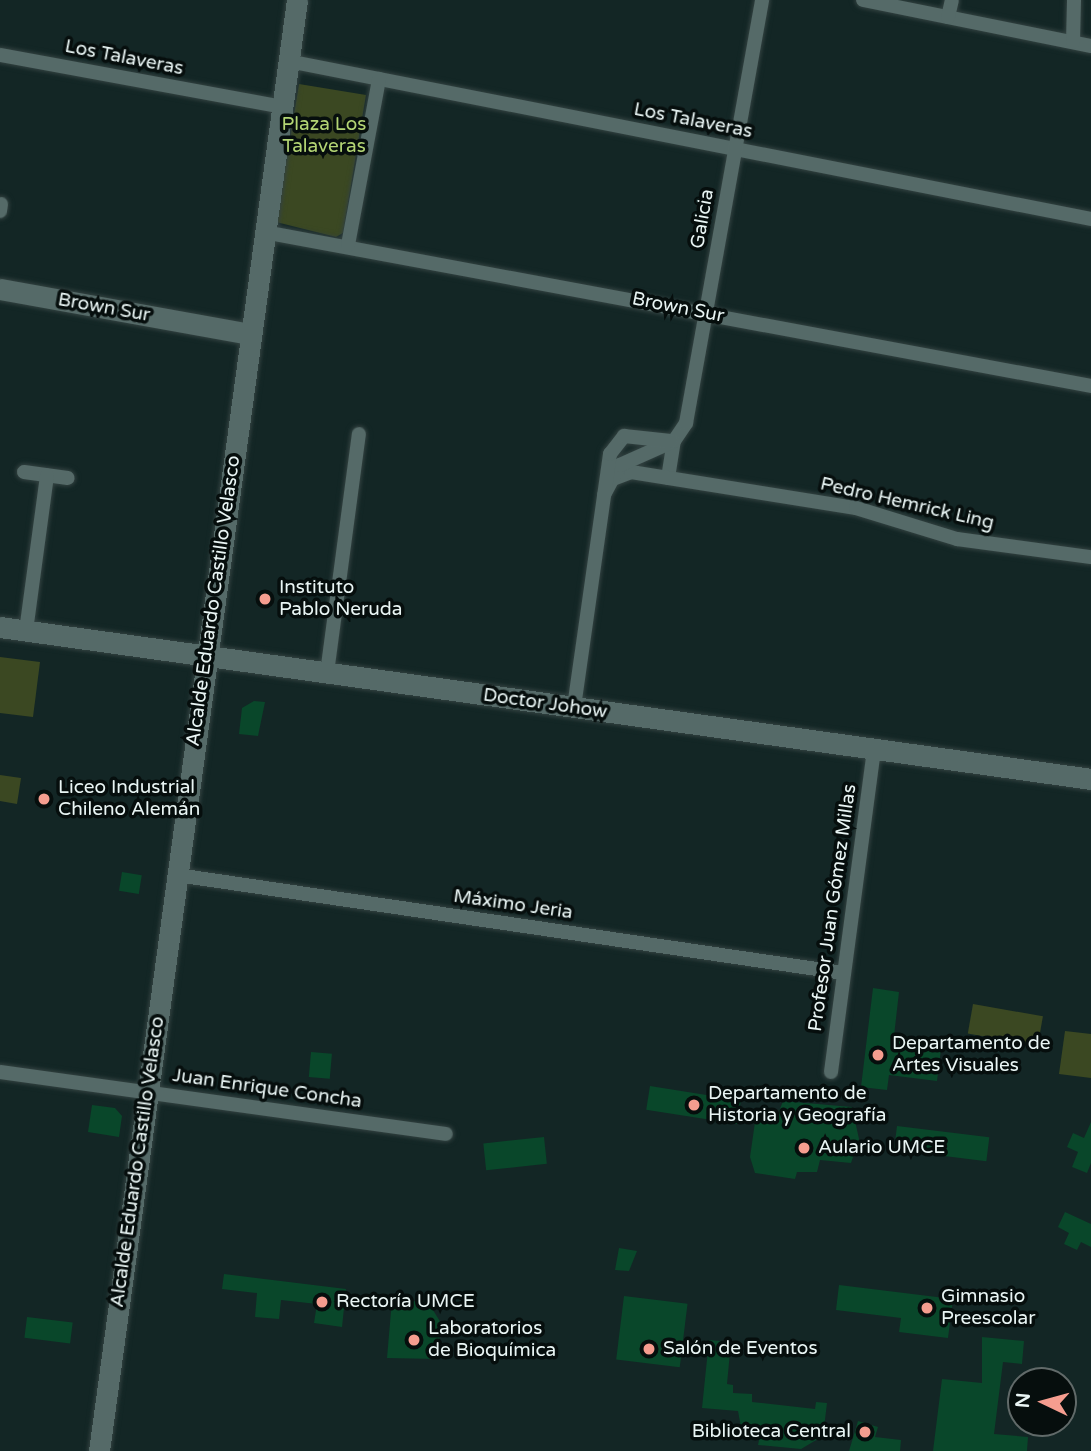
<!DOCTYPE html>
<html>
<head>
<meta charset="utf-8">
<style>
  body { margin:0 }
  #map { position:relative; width:1091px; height:1451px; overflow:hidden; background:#132625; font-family:"Varela Round",sans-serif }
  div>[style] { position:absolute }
  .green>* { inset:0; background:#3b4822; transform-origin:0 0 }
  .building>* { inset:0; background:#09472a; transform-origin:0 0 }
  .roads { filter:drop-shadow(0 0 2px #334241) drop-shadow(0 0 2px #334241) }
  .street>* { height:14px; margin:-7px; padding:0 7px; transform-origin:7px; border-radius:7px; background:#556a68 }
  .secondary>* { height:21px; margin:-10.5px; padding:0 10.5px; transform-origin:10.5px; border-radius:10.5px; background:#556a68 }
  .dots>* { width:19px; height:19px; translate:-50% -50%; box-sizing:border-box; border:4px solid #060e0d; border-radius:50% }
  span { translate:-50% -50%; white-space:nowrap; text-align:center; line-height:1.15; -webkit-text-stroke:7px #060e0d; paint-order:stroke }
  .street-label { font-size:19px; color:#e9f5f4 }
  .park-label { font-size:19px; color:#b3d574 }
  .poi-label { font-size:19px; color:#e9f5f4 }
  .left { translate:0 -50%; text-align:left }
  .right { translate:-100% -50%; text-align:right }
  .north { position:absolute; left:1007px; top:1367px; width:70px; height:70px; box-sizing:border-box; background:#060e0d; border:2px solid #616a69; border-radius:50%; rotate:275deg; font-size:19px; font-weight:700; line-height:28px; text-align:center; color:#e9f5f4 }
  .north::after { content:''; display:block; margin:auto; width:24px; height:32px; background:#f59d8f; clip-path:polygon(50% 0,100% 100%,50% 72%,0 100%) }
</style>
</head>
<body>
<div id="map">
  <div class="green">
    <div style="clip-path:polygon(299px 84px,366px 95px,343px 233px,336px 237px,276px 222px)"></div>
    <div style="clip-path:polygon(0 657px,40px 662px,33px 717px,0 713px)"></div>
    <div style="clip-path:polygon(0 775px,21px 778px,17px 804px,0 801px)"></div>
    <div style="left:973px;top:1004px;width:71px;height:30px;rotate:10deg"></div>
    <div style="clip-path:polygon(1065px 1031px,1091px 1034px,1091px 1078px,1059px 1074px)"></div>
  </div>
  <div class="building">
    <div style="clip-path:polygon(254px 701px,265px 702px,258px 736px,239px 734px,242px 708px)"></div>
    <div style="left:122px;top:872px;width:20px;height:19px;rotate:9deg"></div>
    <div style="clip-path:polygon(873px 988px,899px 992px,894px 1036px,942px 1041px,937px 1081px,889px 1075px,887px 1090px,861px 1087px)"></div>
    <div style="left:311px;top:1052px;width:21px;height:25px;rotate:5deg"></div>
    <div style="left:650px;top:1086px;width:92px;height:24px;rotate:9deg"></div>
    <div style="clip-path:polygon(783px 1101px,852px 1107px,859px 1139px,851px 1163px,820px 1160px,817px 1172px,797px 1172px,795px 1179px,755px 1173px,750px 1157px,755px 1122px,775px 1122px)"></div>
    <div style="clip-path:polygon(92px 1105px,115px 1108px,122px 1116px,119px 1137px,88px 1132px)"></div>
    <div style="clip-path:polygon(1091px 1122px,1091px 1163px,1087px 1173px,1072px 1167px,1078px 1152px,1067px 1147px,1073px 1133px,1084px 1138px)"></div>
    <div style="left:897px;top:1126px;width:93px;height:24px;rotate:7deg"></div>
    <div style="left:544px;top:1137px;width:27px;height:61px;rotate:84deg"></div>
    <div style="clip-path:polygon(1065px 1212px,1091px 1224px,1091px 1247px,1081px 1242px,1077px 1250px,1064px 1244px,1069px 1233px,1058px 1227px)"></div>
    <div style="clip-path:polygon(619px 1248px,637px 1251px,629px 1271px,615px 1270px)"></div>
    <div style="clip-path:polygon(224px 1274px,346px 1289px,342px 1327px,314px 1323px,317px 1304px,281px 1300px,279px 1319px,255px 1317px,257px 1293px,222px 1289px)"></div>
    <div style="clip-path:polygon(839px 1285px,953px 1299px,948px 1338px,899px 1332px,901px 1318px,836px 1310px)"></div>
    <div style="left:624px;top:1296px;width:64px;height:64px;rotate:7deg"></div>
    <div style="clip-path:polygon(392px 1300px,428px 1302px,441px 1323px,437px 1359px,387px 1358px)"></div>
    <div style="left:27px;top:1317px;width:46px;height:21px;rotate:7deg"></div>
    <div style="clip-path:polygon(982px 1337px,1024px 1341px,1022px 1364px,1003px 1362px,994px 1434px,1028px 1437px,1027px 1451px,933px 1451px,942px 1379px,982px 1383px)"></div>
    <div style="clip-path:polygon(709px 1340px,731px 1342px,727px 1384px,733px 1385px,733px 1393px,752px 1394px,752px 1402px,815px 1409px,816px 1402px,827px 1403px,823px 1436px,801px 1449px,758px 1445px,759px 1440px,743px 1438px,738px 1411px,702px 1408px)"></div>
    <div style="clip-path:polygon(858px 1421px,878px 1427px,875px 1437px,901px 1440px,900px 1451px,849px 1451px)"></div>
  </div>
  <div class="roads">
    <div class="street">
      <div style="left:863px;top:0;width:233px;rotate:11.4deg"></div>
      <div style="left:948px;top:17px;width:17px;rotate:-77deg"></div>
      <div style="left:1073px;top:42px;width:42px;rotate:-88.6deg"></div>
      <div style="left:0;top:55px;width:287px;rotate:10.4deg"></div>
      <div style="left:288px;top:61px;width:818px;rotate:11.13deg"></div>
      <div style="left:0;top:211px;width:7px;rotate:-82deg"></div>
      <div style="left:264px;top:232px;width:841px;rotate:10.55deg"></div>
      <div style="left:348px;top:245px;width:169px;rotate:-79.4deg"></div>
      <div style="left:24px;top:472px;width:44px;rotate:7.8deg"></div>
      <div style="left:668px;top:478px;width:37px;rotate:-81deg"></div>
      <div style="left:613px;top:479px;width:19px;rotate:-21deg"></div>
      <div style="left:631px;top:472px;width:228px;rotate:9.1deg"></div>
      <div style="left:856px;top:508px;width:106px;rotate:17.1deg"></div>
      <div style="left:957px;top:539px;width:135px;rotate:7.7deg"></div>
      <div style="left:604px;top:495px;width:34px;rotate:-62deg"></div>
      <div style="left:620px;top:465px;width:59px;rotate:-24deg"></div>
      <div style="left:674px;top:441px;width:22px;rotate:-56deg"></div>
      <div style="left:686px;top:423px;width:430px;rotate:-79.8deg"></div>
      <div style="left:26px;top:631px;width:157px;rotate:-82.3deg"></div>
      <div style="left:327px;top:673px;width:241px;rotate:-82.4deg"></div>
      <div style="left:574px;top:707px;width:256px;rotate:-81.9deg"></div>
      <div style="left:610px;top:454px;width:23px;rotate:-52deg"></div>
      <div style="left:624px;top:436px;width:47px;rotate:6.1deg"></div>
      <div style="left:177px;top:875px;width:674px;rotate:8.36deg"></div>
      <div style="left:0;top:1072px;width:450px;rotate:7.9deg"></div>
      <div style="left:831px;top:1072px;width:326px;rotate:-82.4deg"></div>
    </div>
    <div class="secondary">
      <div style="left:0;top:289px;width:254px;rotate:10.2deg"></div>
      <div style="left:0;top:627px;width:1102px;rotate:7.93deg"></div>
      <div style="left:99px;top:1451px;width:1464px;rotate:-82.23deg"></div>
    </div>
  </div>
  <div class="dots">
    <div style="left:265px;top:599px;background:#f59d8f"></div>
    <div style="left:44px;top:799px;background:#f59d8f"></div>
    <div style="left:878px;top:1055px;background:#f59d8f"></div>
    <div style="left:694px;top:1105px;background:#f59d8f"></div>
    <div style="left:804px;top:1148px;background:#f59d8f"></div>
    <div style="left:322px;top:1302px;background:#f59d8f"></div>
    <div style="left:927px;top:1308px;background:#f59d8f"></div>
    <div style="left:414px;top:1340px;background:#f59d8f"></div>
    <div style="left:649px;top:1349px;background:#f59d8f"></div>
    <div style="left:865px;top:1432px;background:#f59d8f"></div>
  </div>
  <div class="street-label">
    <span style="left:124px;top:58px;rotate:11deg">Los Talaveras</span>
    <span style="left:693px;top:121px;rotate:11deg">Los Talaveras</span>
    <span style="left:703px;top:219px;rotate:-80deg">Galicia</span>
    <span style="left:104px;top:308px;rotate:10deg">Brown Sur</span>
    <span style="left:678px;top:308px;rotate:11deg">Brown Sur</span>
    <span style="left:907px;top:504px;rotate:13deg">Pedro Hemrick Ling</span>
    <span style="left:214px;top:601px;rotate:-82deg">Alcalde Eduardo Castillo Velasco</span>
    <span style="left:545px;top:704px;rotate:8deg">Doctor Johow</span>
    <span style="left:513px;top:905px;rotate:8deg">Máximo Jeria</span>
    <span style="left:833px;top:908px;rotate:-82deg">Profesor Juan Gómez Millas</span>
    <span style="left:267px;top:1089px;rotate:8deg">Juan Enrique Concha</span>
    <span style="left:138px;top:1162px;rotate:-82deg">Alcalde Eduardo Castillo Velasco</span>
  </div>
  <div class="park-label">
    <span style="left:324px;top:136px">Plaza Los<br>Talaveras</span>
  </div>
  <div class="poi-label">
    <span class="left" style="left:279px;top:599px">Instituto<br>Pablo Neruda</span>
    <span class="left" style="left:58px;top:799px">Liceo Industrial<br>Chileno Alemán</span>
    <span class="left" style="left:892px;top:1055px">Departamento de<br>Artes Visuales</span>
    <span class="left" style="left:708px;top:1105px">Departamento de<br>Historia y Geografía</span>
    <span class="left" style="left:818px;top:1148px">Aulario UMCE</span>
    <span class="left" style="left:941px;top:1308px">Gimnasio<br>Preescolar</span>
    <span class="left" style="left:336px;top:1302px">Rectoría UMCE</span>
    <span class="left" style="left:428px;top:1340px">Laboratorios<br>de Bioquímica</span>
    <span class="left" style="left:663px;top:1349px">Salón de Eventos</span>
    <span class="right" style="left:851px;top:1432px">Biblioteca Central</span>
  </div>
  <div class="north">N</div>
</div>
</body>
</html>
